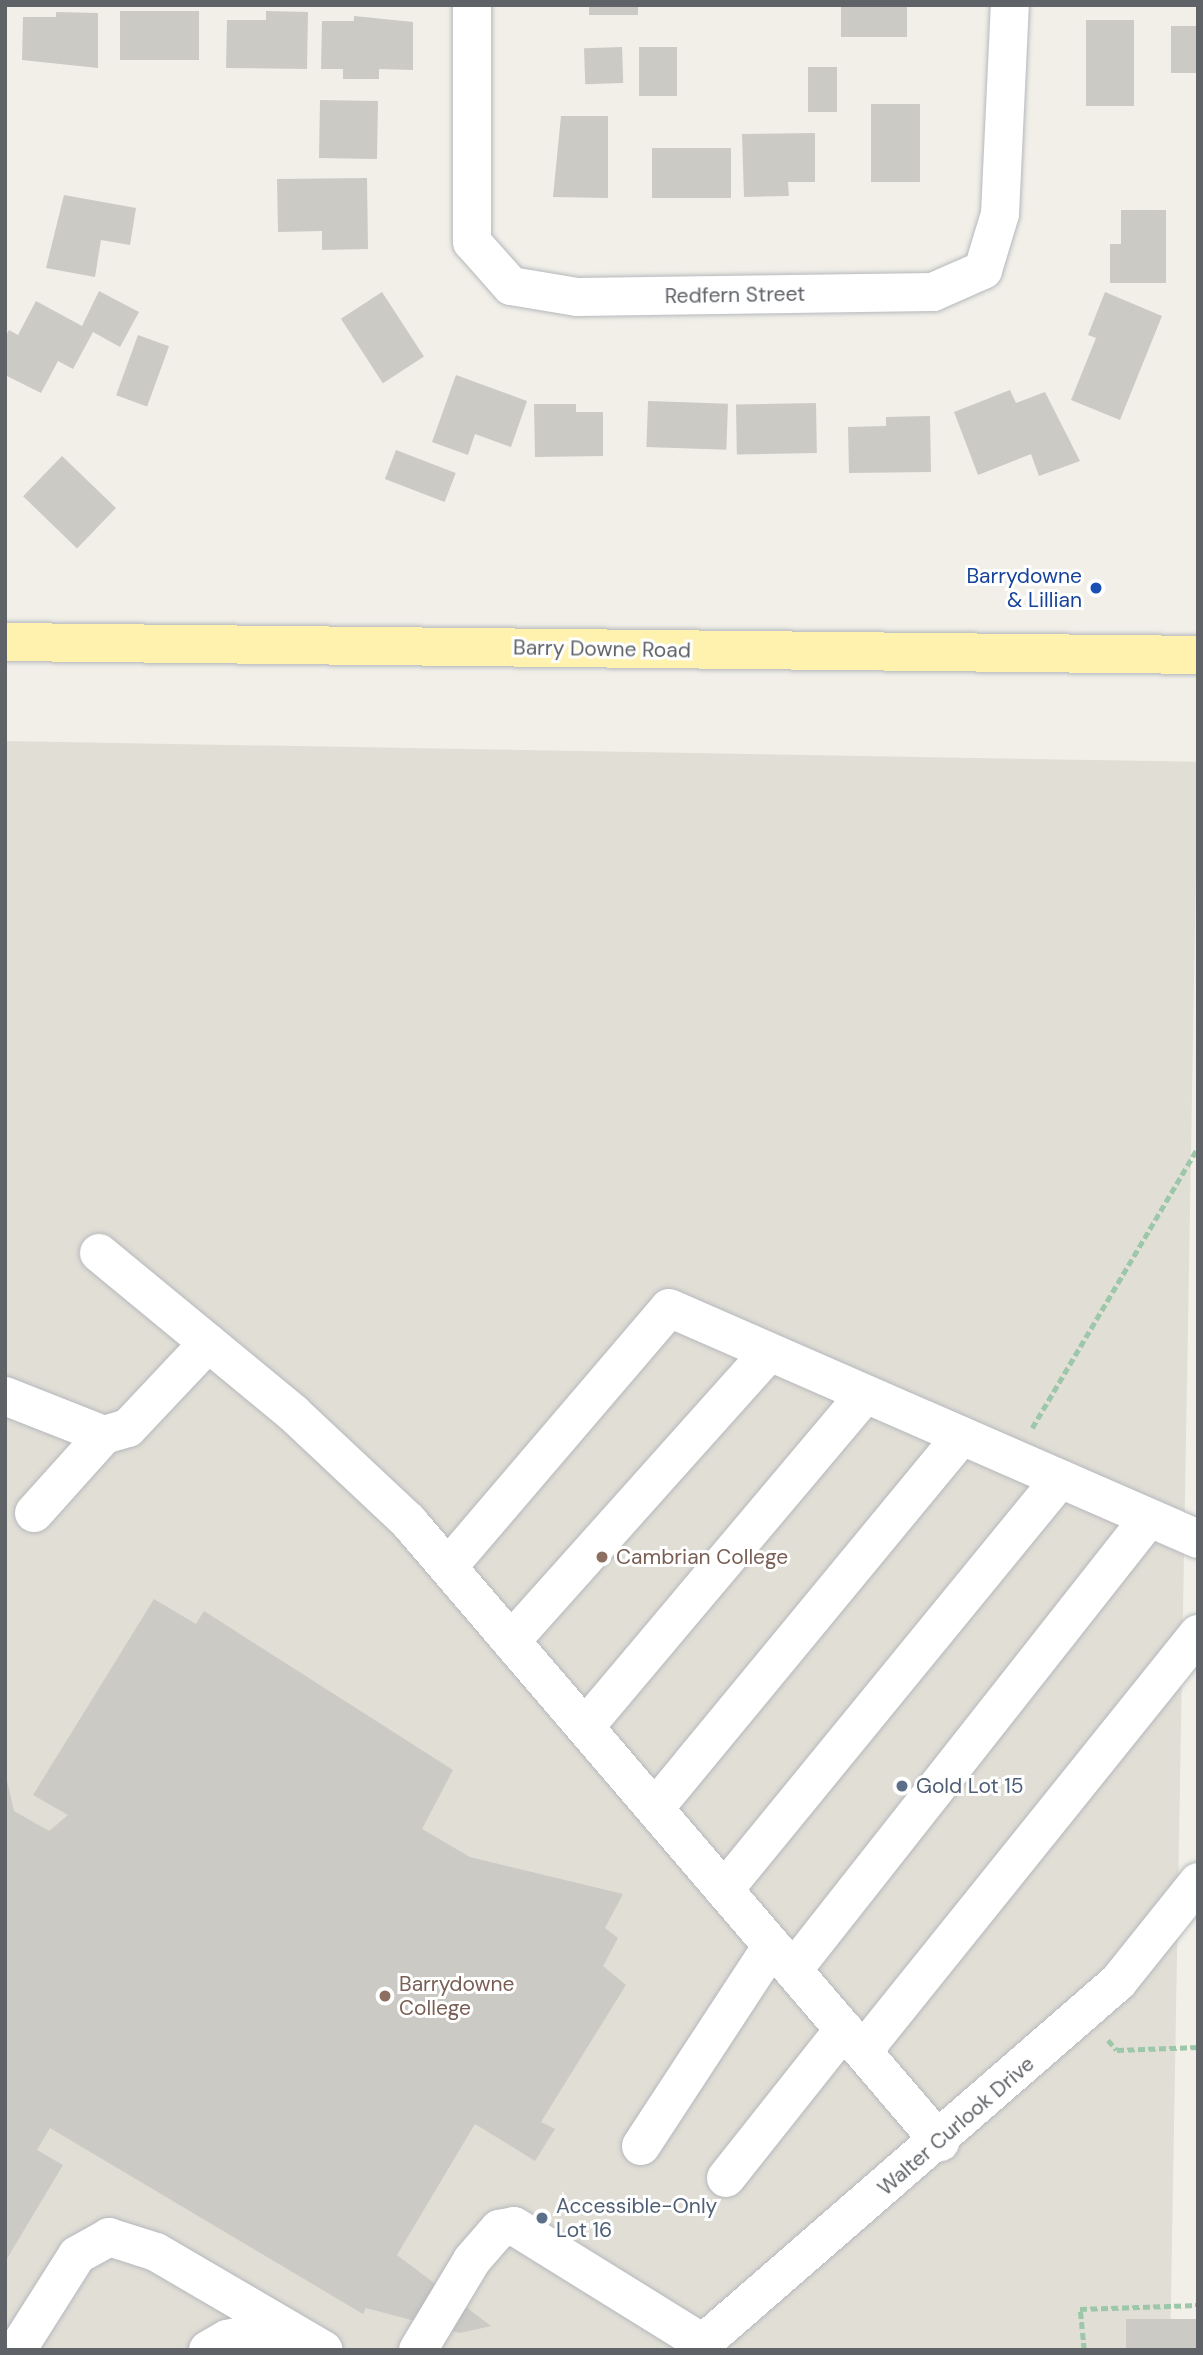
<!DOCTYPE html>
<html>
<head>
<meta charset="utf-8">
<style>
  body { margin:0 }
  #map { position:relative; width:1203px; height:2355px; overflow:hidden; background:#f1efe8; font-family:"DM Sans",sans-serif }
  div>[style] { position:absolute }
  .education>* { inset:0; background:#e1ded6; transform-origin:0 0 }
  .building>* { inset:0; background:#cccac5; transform-origin:0 0 }
  .path>* { height:4.5px; margin-top:-2.25px; transform-origin:0; background:repeating-linear-gradient(90deg,#9cc7a9 0 7px,transparent 0 10.5px) }
  .roads { filter:drop-shadow(0 0 2px #b5b8bc) drop-shadow(0 0 2px #b5b8bc) }
  .minor>* { height:38px; margin:-19px; padding:0 19px; transform-origin:19px; border-radius:19px; background:#fff }
  .major>* { height:38px; margin:-19px; padding:0 19px; transform-origin:19px; border-radius:19px; background:#fff2af }
  .dots>* { width:19px; height:19px; translate:-50% -50%; box-sizing:border-box; border:4px solid #fff; border-radius:50% }
  span { translate:-50% -50%; white-space:nowrap; text-align:center; line-height:1.15; -webkit-text-stroke:6px #fff; paint-order:stroke }
  .street-label { font-size:21px; color:#5f6368 }
  .transit-label { font-size:21px; color:#164399 }
  .right { translate:-100% -50%; text-align:right }
  .education-label { font-size:21px; color:#785e54 }
  .left { translate:0 -50%; text-align:left }
  .service-label { font-size:21px; color:#4e5e75 }
  .frame { position:absolute; inset:0; border:7px solid #5f6368; pointer-events:none }
</style>
</head>
<body>
<div id="map">
  <div class="education">
    <div style="left:5px;top:741px;width:1193px;height:1609px;rotate:1deg"></div>
  </div>
  <div class="building">
    <div style="left:589px;top:5px;width:49px;height:10px"></div>
    <div style="left:841px;top:5px;width:66px;height:32px"></div>
    <div style="left:120px;top:11px;width:79px;height:49px"></div>
    <div style="clip-path:polygon(266px 11px,308px 12px,307px 69px,226px 68px,227px 20px,266px 20px)"></div>
    <div style="clip-path:polygon(56px 12px,98px 13px,98px 68px,22px 60px,23px 17px,56px 17px)"></div>
    <div style="clip-path:polygon(354px 16px,413px 22px,413px 70px,379px 69px,379px 79px,343px 79px,343px 69px,321px 69px,322px 21px,354px 21px)"></div>
    <div style="left:1086px;top:20px;width:48px;height:86px"></div>
    <div style="left:1171px;top:26px;width:27px;height:47px"></div>
    <div style="left:622px;top:47px;width:36px;height:38px;rotate:88deg"></div>
    <div style="left:639px;top:47px;width:38px;height:49px"></div>
    <div style="left:808px;top:67px;width:29px;height:45px"></div>
    <div style="left:320px;top:100px;width:58px;height:58px;rotate:1deg"></div>
    <div style="left:871px;top:104px;width:49px;height:78px"></div>
    <div style="clip-path:polygon(561px 116px,608px 116px,608px 198px,553px 197px)"></div>
    <div style="clip-path:polygon(815px 133px,815px 182px,788px 182px,789px 196px,744px 197px,742px 134px)"></div>
    <div style="left:652px;top:148px;width:79px;height:50px"></div>
    <div style="clip-path:polygon(367px 178px,368px 249px,322px 250px,322px 231px,278px 232px,277px 179px)"></div>
    <div style="clip-path:polygon(64px 195px,136px 208px,130px 245px,101px 240px,95px 277px,46px 268px)"></div>
    <div style="clip-path:polygon(1121px 210px,1166px 210px,1166px 283px,1110px 283px,1110px 244px,1121px 244px)"></div>
    <div style="clip-path:polygon(99px 291px,139px 312px,120px 347px,93px 332px,73px 369px,58px 361px,41px 393px,5px 375px,5px 337px,9px 330px,18px 335px,36px 301px,82px 326px)"></div>
    <div style="left:382px;top:292px;width:77px;height:49px;rotate:57deg"></div>
    <div style="clip-path:polygon(1105px 292px,1162px 316px,1120px 420px,1071px 400px,1096px 338px,1088px 335px)"></div>
    <div style="left:138px;top:335px;width:33px;height:64px;rotate:20deg"></div>
    <div style="clip-path:polygon(456px 375px,527px 401px,511px 447px,475px 434px,468px 455px,432px 442px)"></div>
    <div style="clip-path:polygon(1010px 390px,1016px 403px,1045px 392px,1080px 461px,1039px 476px,1031px 454px,978px 475px,954px 412px)"></div>
    <div style="left:648px;top:401px;width:80px;height:46px;rotate:2deg"></div>
    <div style="left:816px;top:403px;width:50px;height:80px;rotate:89deg"></div>
    <div style="clip-path:polygon(534px 404px,576px 404px,576px 412px,603px 412px,603px 456px,535px 457px)"></div>
    <div style="clip-path:polygon(930px 416px,931px 472px,849px 473px,848px 427px,886px 426px,886px 417px)"></div>
    <div style="left:396px;top:450px;width:64px;height:31px;rotate:21deg"></div>
    <div style="left:62px;top:456px;width:75px;height:56px;rotate:44deg"></div>
    <div style="clip-path:polygon(154px 1599px,196px 1624px,204px 1611px,453px 1770px,422px 1829px,470px 1857px,623px 1894px,605px 1928px,618px 1938px,603px 1966px,626px 1985px,541px 2122px,555px 2129px,535px 2161px,475px 2124px,397px 2255px,491px 2326px,460px 2333px,366px 2308px,363px 2314px,50px 2128px,37px 2150px,63px 2165px,5px 2262px,5px 1772px,14px 1811px,49px 1831px,68px 1815px,33px 1795px)"></div>
    <div style="left:1198px;top:2319px;width:31px;height:72px;rotate:90deg"></div>
  </div>
  <div class="path">
    <div style="left:1032px;top:1428px;width:326px;rotate:-59.4deg"></div>
    <div style="left:1108px;top:2040px;width:13px;rotate:48deg"></div>
    <div style="left:1117px;top:2050px;width:81px;rotate:-2.1deg"></div>
    <div style="left:1084px;top:2350px;width:41px;rotate:-95.6deg"></div>
    <div style="left:1080px;top:2309px;width:118px;rotate:-1.9deg"></div>
  </div>
  <div class="roads">
    <div class="minor">
      <div style="left:472px;top:5px;width:237px;rotate:90deg"></div>
      <div style="left:472px;top:242px;width:59px;rotate:48.4deg"></div>
      <div style="left:511px;top:286px;width:67px;rotate:9.5deg"></div>
      <div style="left:577px;top:297px;width:356px;rotate:-0.8deg"></div>
      <div style="left:933px;top:292px;width:55px;rotate:-23.7deg"></div>
      <div style="left:983px;top:270px;width:59px;rotate:-73.1deg"></div>
      <div style="left:1000px;top:214px;width:209px;rotate:-87.3deg"></div>
      <div style="left:99px;top:1253px;width:251px;rotate:39.5deg"></div>
      <div style="left:293px;top:1413px;width:158px;rotate:43.2deg"></div>
      <div style="left:408px;top:1521px;width:818px;rotate:49.41deg"></div>
      <div style="left:5px;top:1396px;width:106px;rotate:21.5deg"></div>
      <div style="left:104px;top:1435px;width:25px;rotate:-16deg"></div>
      <div style="left:128px;top:1428px;width:117px;rotate:-46.7deg"></div>
      <div style="left:34px;top:1513px;width:105px;rotate:-48.1deg"></div>
      <div style="left:448px;top:1567px;width:340px;rotate:-49.5deg"></div>
      <div style="left:669px;top:1308px;width:577px;rotate:23.59deg"></div>
      <div style="left:511px;top:1641px;width:387px;rotate:-48.2deg"></div>
      <div style="left:585px;top:1727px;width:435px;rotate:-49.9deg"></div>
      <div style="left:655px;top:1808px;width:482px;rotate:-50.5deg"></div>
      <div style="left:724px;top:1890px;width:531px;rotate:-50.73deg"></div>
      <div style="left:793px;top:1970px;width:575px;rotate:-51.78deg"></div>
      <div style="left:863px;top:2051px;width:535px;rotate:-51.22deg"></div>
      <div style="left:641px;top:2146px;width:239px;rotate:-56.8deg"></div>
      <div style="left:726px;top:2178px;width:190px;rotate:-51.6deg"></div>
      <div style="left:17px;top:2350px;width:112px;rotate:-57.7deg"></div>
      <div style="left:77px;top:2255px;width:37px;rotate:-29deg"></div>
      <div style="left:109px;top:2237px;width:49px;rotate:17.7deg"></div>
      <div style="left:156px;top:2252px;width:194px;rotate:30.3deg"></div>
      <div style="left:208px;top:2350px;width:22px;rotate:-30deg"></div>
      <div style="left:227px;top:2339px;width:41px;rotate:-11.3deg"></div>
      <div style="left:267px;top:2331px;width:31px;rotate:15deg"></div>
      <div style="left:418px;top:2350px;width:105px;rotate:-59deg"></div>
      <div style="left:472px;top:2260px;width:41px;rotate:-48.9deg"></div>
      <div style="left:499px;top:2229px;width:15px;rotate:-11deg"></div>
      <div style="left:514px;top:2226px;width:222px;rotate:31.8deg"></div>
      <div style="left:695px;top:2350px;width:561px;rotate:-41.02deg"></div>
      <div style="left:1118px;top:1982px;width:128px;rotate:-51.3deg"></div>
    </div>
    <div class="major">
      <div style="left:5px;top:642px;width:1193px;rotate:0.62deg"></div>
    </div>
  </div>
  <div class="dots">
    <div style="left:1096px;top:588px;background:#1a4fb4"></div>
    <div style="left:602px;top:1557px;background:#8d6e63"></div>
    <div style="left:902px;top:1786px;background:#5c6f8a"></div>
    <div style="left:385px;top:1996px;background:#8d6e63"></div>
    <div style="left:542px;top:2218px;background:#5c6f8a"></div>
  </div>
  <div class="street-label">
    <span style="left:735px;top:295px;rotate:-1deg">Redfern Street</span>
    <span style="left:602px;top:649px;rotate:1deg">Barry Downe Road</span>
    <span style="left:956px;top:2126px;rotate:-41deg">Walter Curlook Drive</span>
  </div>
  <div class="transit-label">
    <span class="right" style="left:1082px;top:588px">Barrydowne<br>&amp; Lillian</span>
  </div>
  <div class="education-label">
    <span class="left" style="left:616px;top:1557px">Cambrian College</span>
    <span class="left" style="left:399px;top:1996px">Barrydowne<br>College</span>
  </div>
  <div class="service-label">
    <span class="left" style="left:916px;top:1786px">Gold Lot 15</span>
    <span class="left" style="left:556px;top:2218px">Accessible-Only<br>Lot 16</span>
  </div>
  <div class="frame"></div>
</div>
</body>
</html>
